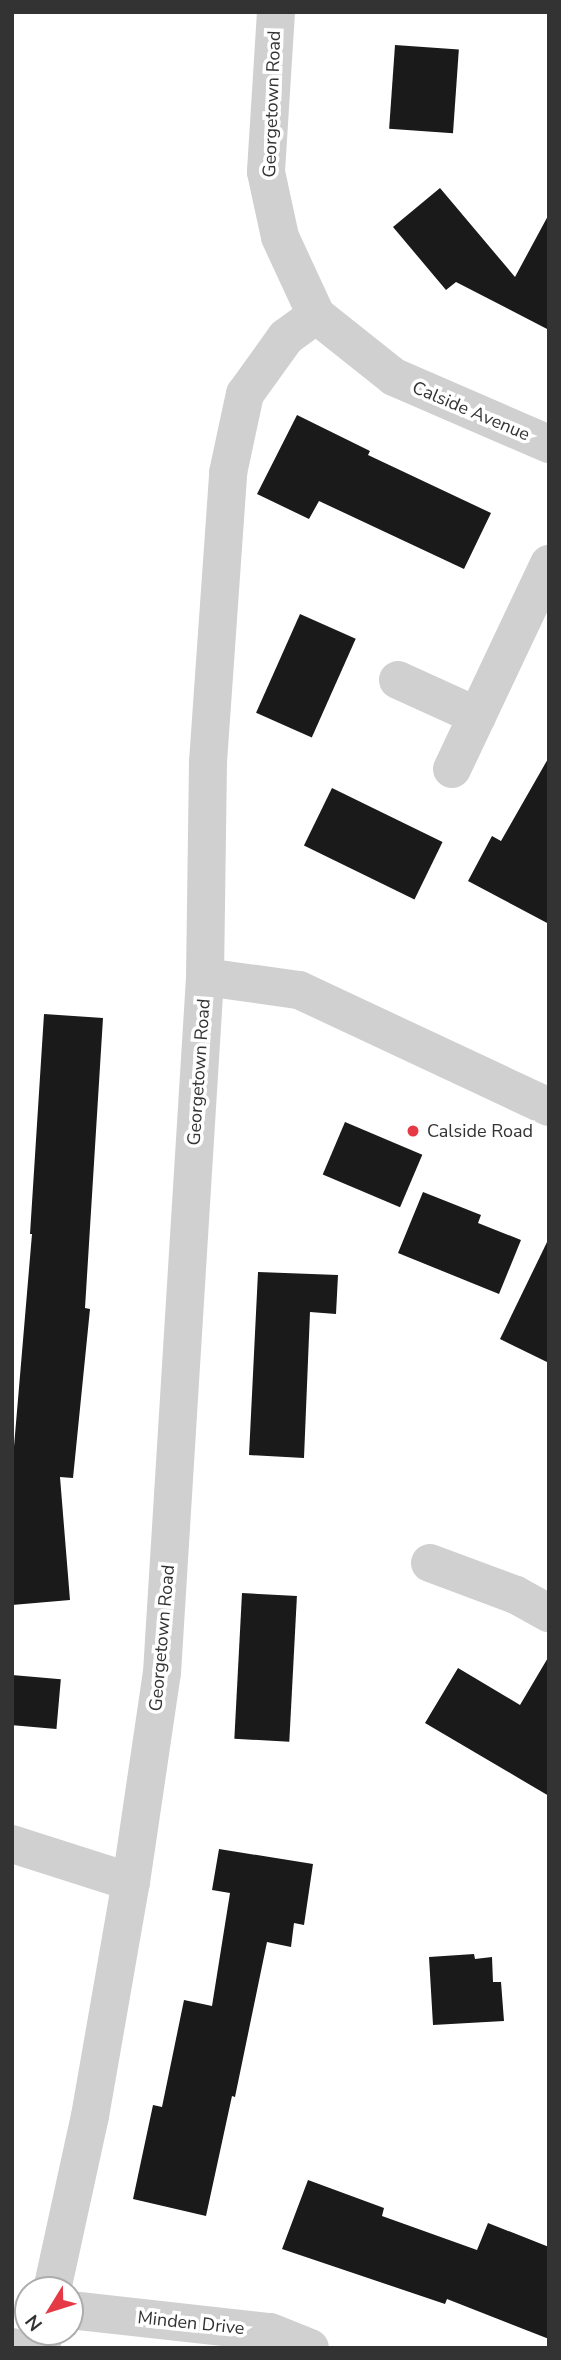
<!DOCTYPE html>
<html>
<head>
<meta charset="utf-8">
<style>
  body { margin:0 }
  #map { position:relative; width:561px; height:2360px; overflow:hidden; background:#fff; font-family:"Nunito Sans",sans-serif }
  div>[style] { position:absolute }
  .building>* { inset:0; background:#1a1a1a; transform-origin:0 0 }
  .minor>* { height:38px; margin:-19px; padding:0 19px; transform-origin:19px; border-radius:19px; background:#d0d0d0 }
  .dots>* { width:19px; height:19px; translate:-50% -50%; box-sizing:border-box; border:4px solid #fff; border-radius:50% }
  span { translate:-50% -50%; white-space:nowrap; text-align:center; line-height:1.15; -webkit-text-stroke:7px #fff; paint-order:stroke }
  .street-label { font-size:18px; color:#333 }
  .poi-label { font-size:18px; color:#333 }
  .left { translate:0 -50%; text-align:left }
  .frame { position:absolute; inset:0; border:14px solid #333; pointer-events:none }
  .north { position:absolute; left:14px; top:2276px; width:70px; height:70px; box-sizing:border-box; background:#fff; border:2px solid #adadad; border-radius:50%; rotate:232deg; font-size:19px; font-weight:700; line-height:28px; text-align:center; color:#333 }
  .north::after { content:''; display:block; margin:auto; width:24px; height:32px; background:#e63946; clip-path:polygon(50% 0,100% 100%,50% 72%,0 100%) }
</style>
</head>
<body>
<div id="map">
  <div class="building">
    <div style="left:395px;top:45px;width:64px;height:84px;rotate:4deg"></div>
    <div style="clip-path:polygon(440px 188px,515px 277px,549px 214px,549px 330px,456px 282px,446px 290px,393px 227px)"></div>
    <div style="clip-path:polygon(297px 415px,370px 451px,368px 455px,491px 513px,464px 569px,319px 501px,309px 519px,257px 494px)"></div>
    <div style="left:300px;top:614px;width:61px;height:108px;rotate:24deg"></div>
    <div style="clip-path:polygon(549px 757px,549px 924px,468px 881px,492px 836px,501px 841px)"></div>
    <div style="left:332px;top:788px;width:123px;height:64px;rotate:26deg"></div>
    <div style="clip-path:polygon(44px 1014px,103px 1018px,85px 1308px,90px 1309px,73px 1478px,60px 1477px,70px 1600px,12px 1605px,12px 1470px,32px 1234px,30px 1234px)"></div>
    <div style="left:345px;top:1122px;width:84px;height:57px;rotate:23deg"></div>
    <div style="clip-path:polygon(423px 1192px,481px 1215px,478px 1223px,521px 1240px,499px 1294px,398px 1253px)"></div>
    <div style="clip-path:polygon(549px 1238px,549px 1363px,500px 1339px)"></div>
    <div style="clip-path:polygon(258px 1272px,338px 1275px,336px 1314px,310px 1312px,304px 1458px,249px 1455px)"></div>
    <div style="left:242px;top:1593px;width:55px;height:146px;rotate:3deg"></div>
    <div style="clip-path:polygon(549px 1656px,549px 1796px,425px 1723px,458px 1668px,520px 1705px)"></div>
    <div style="left:12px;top:1675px;width:49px;height:50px;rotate:5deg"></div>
    <div style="clip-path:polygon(219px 1849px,313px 1864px,304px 1925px,294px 1923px,291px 1947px,267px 1942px,235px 2097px,232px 2096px,206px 2216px,133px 2199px,153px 2105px,162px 2107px,184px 2000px,212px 2006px,230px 1893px,212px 1890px)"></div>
    <div style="clip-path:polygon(474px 1954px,475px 1959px,492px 1957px,493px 1982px,501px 1982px,504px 2021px,433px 2025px,429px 1957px)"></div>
    <div style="clip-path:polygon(308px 2180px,384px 2208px,382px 2216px,477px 2250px,488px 2223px,549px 2247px,549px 2339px,447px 2299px,445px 2304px,282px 2249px)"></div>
  </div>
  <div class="minor">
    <div style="left:276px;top:12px;width:160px;rotate:93.6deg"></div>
    <div style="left:266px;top:172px;width:66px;rotate:77.8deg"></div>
    <div style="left:280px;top:237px;width:86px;rotate:65.2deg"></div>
    <div style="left:316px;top:315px;width:100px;rotate:38.5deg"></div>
    <div style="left:394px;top:377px;width:169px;rotate:23.4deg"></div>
    <div style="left:398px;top:680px;width:87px;rotate:24.5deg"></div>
    <div style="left:452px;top:769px;width:227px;rotate:-64.7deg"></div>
    <div style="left:205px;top:977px;width:95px;rotate:7.9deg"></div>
    <div style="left:299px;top:990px;width:276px;rotate:25.1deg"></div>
    <div style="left:430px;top:1563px;width:92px;rotate:20.4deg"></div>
    <div style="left:516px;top:1595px;width:38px;rotate:29deg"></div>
    <div style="left:12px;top:1844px;width:125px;rotate:17.7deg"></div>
    <div style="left:52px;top:2290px;width:178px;rotate:-77.7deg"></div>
    <div style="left:90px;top:2116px;width:238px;rotate:-80.1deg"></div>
    <div style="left:131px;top:1882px;width:211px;rotate:-81.6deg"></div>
    <div style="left:162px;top:1673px;width:697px;rotate:-86.46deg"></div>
    <div style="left:205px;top:977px;width:215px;rotate:-89.2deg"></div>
    <div style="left:208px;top:762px;width:290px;rotate:-86deg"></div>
    <div style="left:228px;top:473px;width:81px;rotate:-77.9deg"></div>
    <div style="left:245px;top:394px;width:70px;rotate:-54.3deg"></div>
    <div style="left:286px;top:337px;width:37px;rotate:-36deg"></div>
    <div style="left:70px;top:2310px;width:201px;rotate:6.3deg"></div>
    <div style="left:270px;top:2332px;width:43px;rotate:21.8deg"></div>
    <div style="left:12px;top:2347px;width:2px;rotate:27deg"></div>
    <div style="left:41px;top:2348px;width:16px;rotate:-79deg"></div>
  </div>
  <div class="dots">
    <div style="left:413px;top:1131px;background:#e63946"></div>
  </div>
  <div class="street-label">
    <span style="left:272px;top:104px;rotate:-88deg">Georgetown Road</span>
    <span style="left:471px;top:411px;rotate:23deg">Calside Avenue</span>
    <span style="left:199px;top:1072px;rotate:-86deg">Georgetown Road</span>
    <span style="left:162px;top:1638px;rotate:-85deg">Georgetown Road</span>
    <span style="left:191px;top:2323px;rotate:6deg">Minden Drive</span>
  </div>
  <div class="poi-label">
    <span class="left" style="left:427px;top:1131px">Calside Road</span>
  </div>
  <div class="frame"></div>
  <div class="north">N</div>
</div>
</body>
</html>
